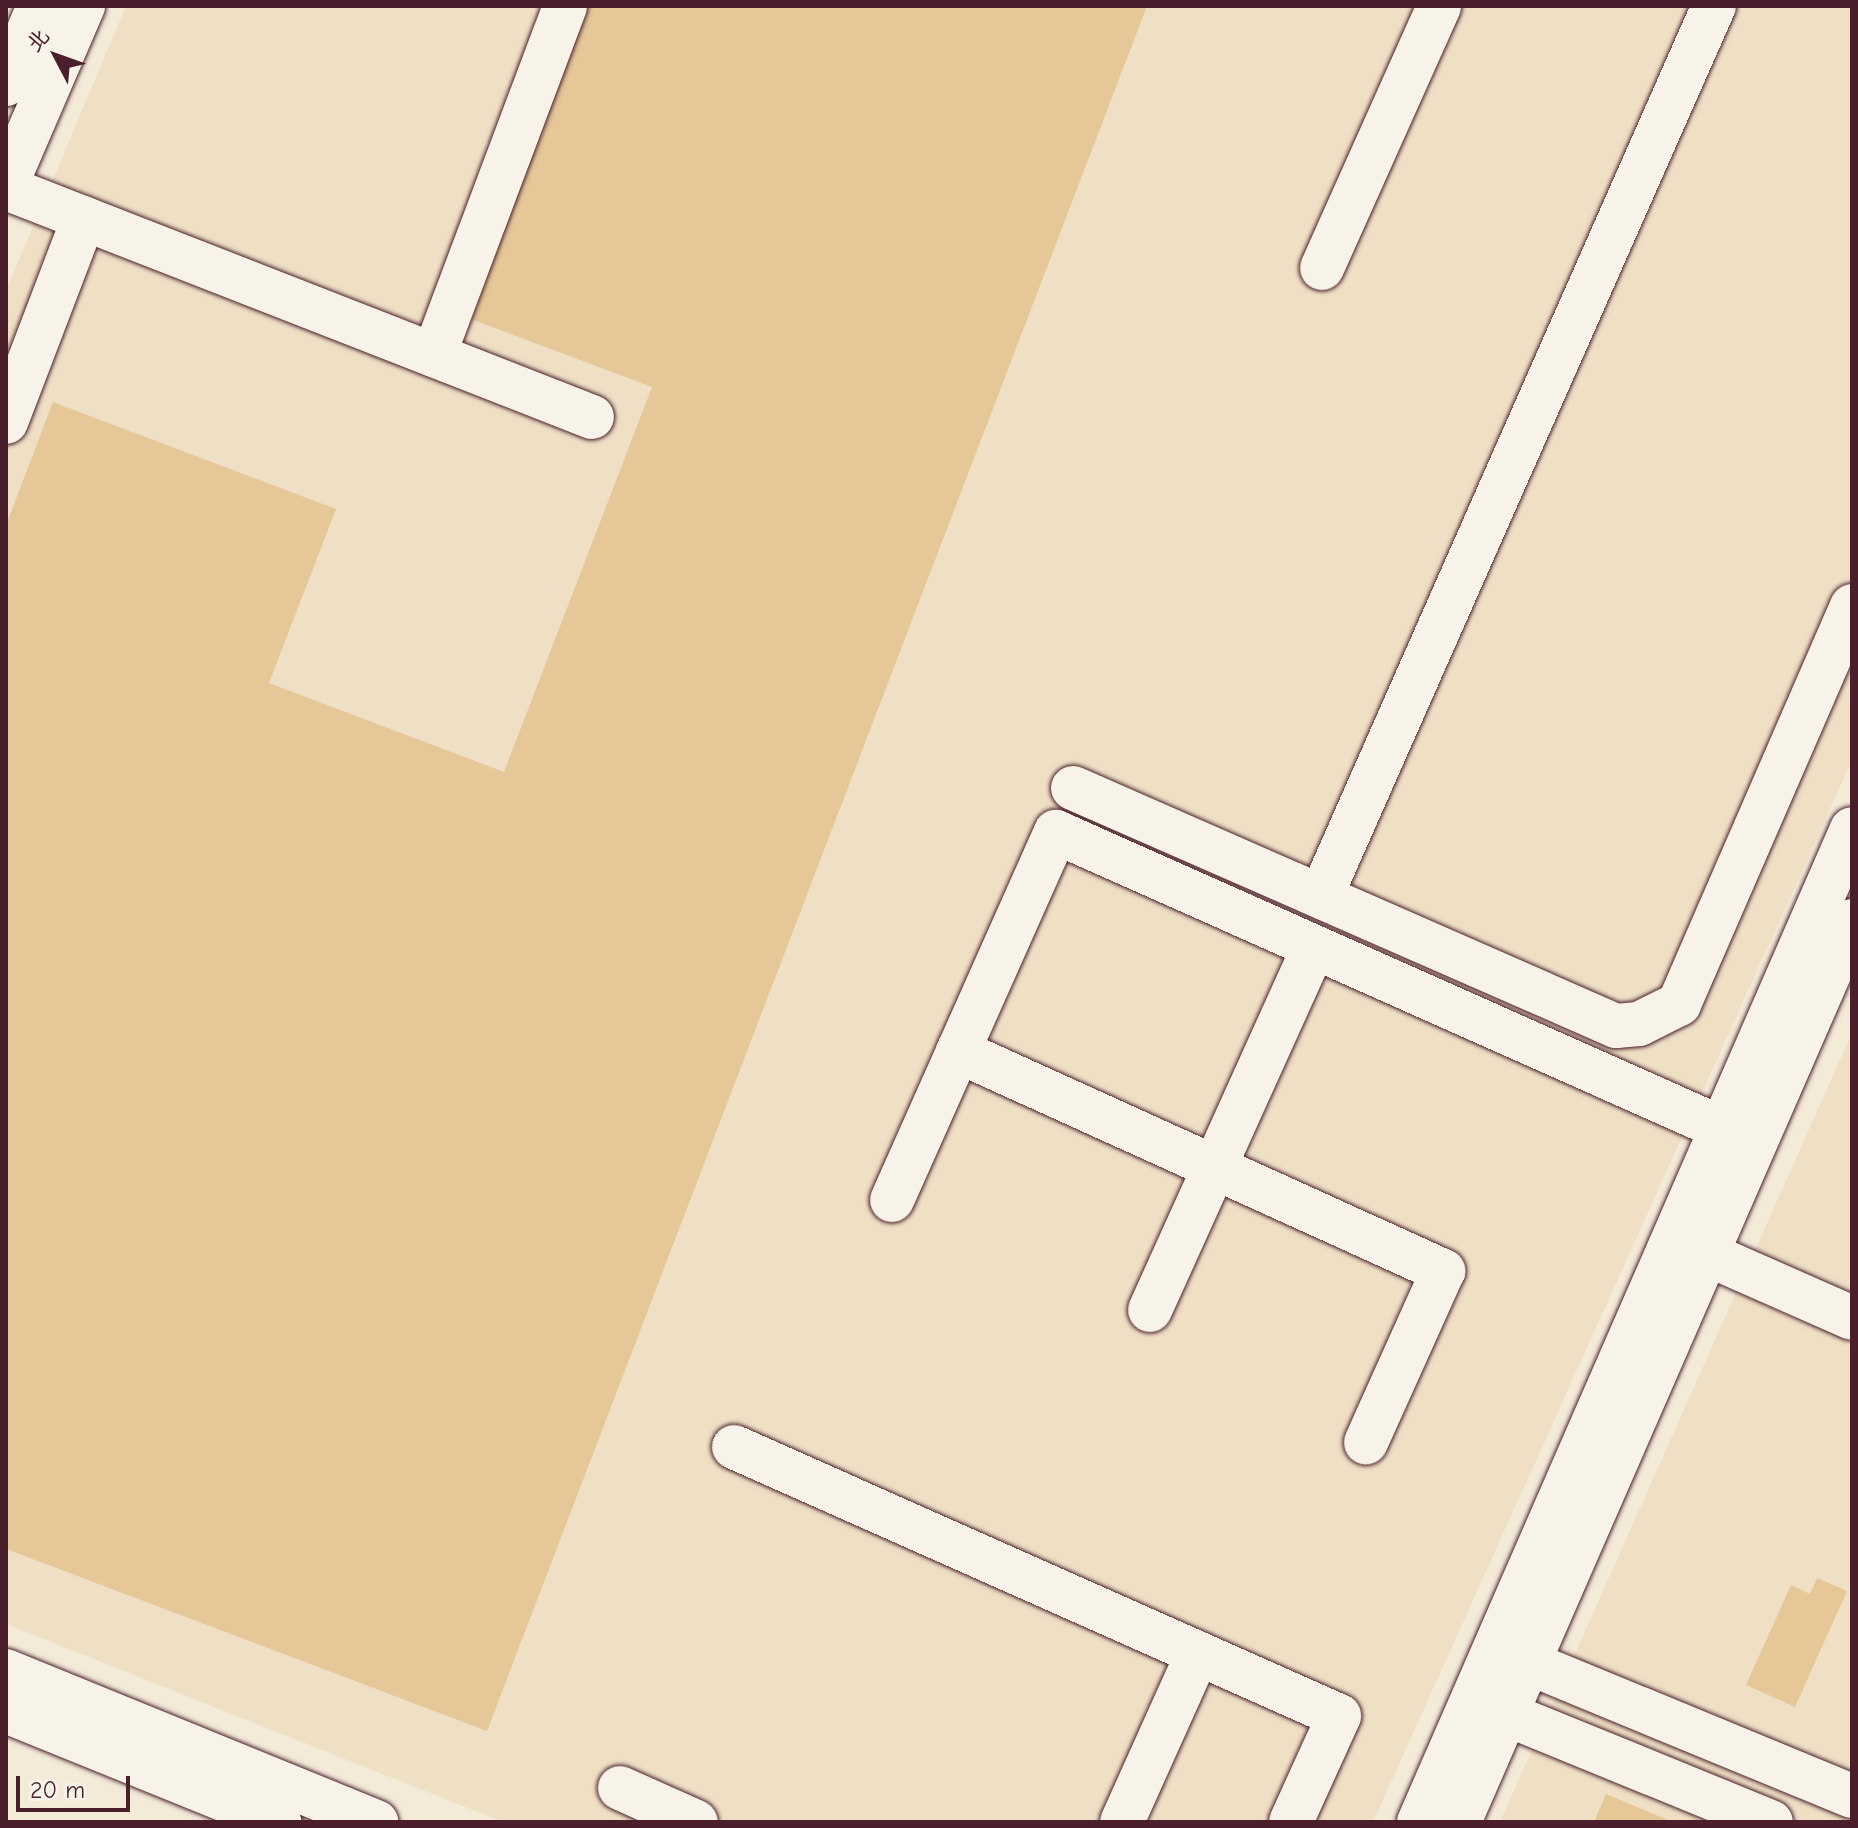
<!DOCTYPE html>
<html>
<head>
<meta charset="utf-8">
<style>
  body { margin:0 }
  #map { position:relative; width:1858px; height:1828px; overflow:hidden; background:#f3ead8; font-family:"Comic Neue","LXGW WenKai TC",sans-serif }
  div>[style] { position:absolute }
  .built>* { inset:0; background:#efe0c5 }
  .building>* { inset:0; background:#e5c798 }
  .roads { filter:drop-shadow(0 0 2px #4a1f2b) drop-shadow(0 0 2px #4a1f2b) }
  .minor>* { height:44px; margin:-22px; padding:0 22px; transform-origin:22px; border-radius:22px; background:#f7f3e8 }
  span { translate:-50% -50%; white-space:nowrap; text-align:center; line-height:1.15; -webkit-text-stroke:7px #f7f3e8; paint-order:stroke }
  .frame { position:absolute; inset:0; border:8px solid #4a1f2b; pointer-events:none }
  .north { position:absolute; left:16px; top:16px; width:80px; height:80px; -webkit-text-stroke:6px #f7f3e8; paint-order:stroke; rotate:311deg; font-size:22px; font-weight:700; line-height:32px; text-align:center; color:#4a1f2b }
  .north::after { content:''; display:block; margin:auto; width:28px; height:36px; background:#4a1f2b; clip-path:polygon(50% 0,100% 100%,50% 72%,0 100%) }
  .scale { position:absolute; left:16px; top:1776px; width:114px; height:36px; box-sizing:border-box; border:4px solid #4a1f2b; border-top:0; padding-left:10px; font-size:24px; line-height:28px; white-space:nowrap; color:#4a1f2b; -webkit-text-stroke:6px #f7f3e8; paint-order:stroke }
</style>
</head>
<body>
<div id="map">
  <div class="built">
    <div style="clip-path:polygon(126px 6px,1852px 6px,1852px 760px,1373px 1822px,503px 1822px,6px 1624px,6px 291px)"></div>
    <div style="clip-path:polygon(1852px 1033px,1852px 1822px,1500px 1822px,1553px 1703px)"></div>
  </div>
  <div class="building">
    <div style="clip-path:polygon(588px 6px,1147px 6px,487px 1731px,6px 1549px,6px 525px,53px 402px,336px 509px,269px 683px,504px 772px,652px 387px,468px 318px)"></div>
    <div style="clip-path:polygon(1817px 1578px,1847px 1591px,1795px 1707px,1746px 1685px,1791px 1585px,1810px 1594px)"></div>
    <div style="clip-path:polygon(1606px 1794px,1673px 1822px,1594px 1822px)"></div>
  </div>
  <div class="roads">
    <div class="minor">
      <div style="left:6px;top:84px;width:85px;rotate:-67.1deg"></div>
      <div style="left:6px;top:185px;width:195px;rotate:-66.7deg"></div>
      <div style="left:6px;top:188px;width:629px;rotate:21.34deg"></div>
      <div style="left:1322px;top:268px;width:287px;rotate:-65.9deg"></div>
      <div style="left:434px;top:355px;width:373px;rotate:-69.4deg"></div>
      <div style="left:6px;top:422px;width:218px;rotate:-69.1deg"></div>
      <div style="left:1073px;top:788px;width:593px;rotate:23.67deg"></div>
      <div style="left:1616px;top:1026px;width:23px;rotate:-5deg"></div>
      <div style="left:1639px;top:1024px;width:45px;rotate:-26.6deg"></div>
      <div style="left:1679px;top:1004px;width:434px;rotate:-66.5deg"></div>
      <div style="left:1321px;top:896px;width:973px;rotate:-66.18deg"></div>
      <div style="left:958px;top:1051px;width:533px;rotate:24.4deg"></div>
      <div style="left:1443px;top:1271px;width:188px;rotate:114.2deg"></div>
      <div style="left:892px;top:1200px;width:403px;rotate:-66deg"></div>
      <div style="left:1056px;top:832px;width:728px;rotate:23.99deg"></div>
      <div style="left:1707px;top:1254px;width:158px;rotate:23.8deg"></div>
      <div style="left:1150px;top:1310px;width:398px;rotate:-65.7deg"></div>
      <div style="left:734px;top:1447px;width:662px;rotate:23.97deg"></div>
      <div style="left:1339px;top:1716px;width:116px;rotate:114.4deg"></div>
      <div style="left:1529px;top:1663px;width:349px;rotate:22.4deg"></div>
      <div style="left:6px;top:1671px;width:400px;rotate:22.2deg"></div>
      <div style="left:6px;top:1711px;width:295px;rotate:22.1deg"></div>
      <div style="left:1506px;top:1714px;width:286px;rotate:22.2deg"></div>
      <div style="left:620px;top:1788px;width:83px;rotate:24.1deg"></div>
      <div style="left:1122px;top:1822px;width:185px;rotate:-65.8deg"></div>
      <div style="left:1419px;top:1822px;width:1083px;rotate:-66.44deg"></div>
      <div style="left:1459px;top:1822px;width:983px;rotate:-66.43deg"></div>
    </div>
  </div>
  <div class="frame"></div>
  <div class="north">北</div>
  <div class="scale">20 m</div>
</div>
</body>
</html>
